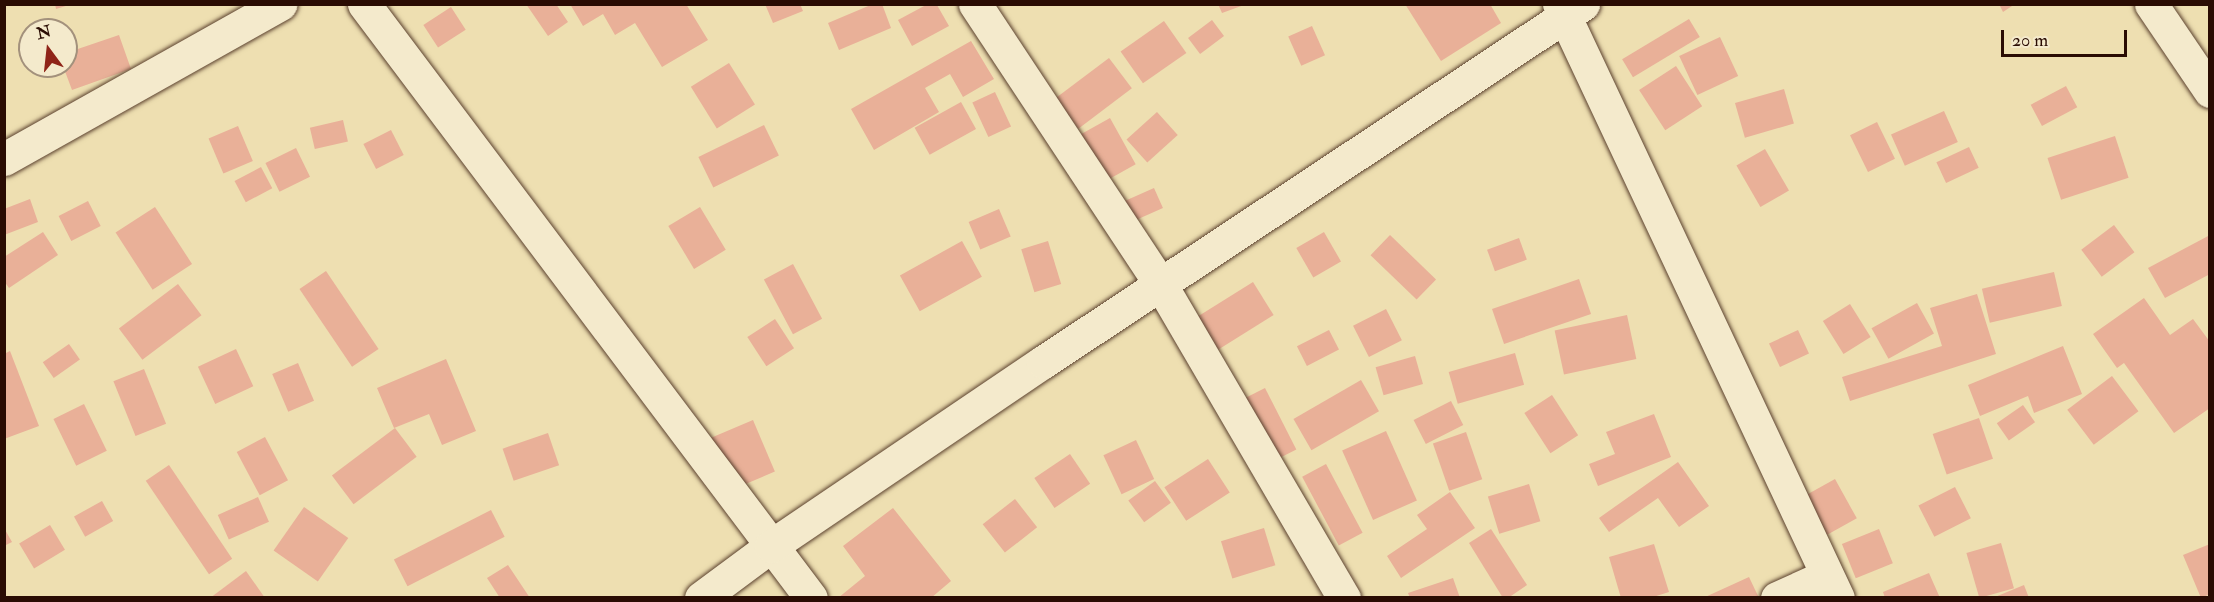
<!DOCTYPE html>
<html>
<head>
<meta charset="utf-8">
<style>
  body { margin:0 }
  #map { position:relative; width:2214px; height:602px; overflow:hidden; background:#eedfb1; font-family:"IM FELL Double Pica",serif }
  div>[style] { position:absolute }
  .building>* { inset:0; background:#e9b098; transform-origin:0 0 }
  .roads { filter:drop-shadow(0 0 2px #5b412e) drop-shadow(0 0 2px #5b412e) }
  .minor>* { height:33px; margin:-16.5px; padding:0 16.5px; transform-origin:16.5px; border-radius:16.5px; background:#f4eacc }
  span { translate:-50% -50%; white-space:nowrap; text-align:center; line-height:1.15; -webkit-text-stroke:6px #f4eacc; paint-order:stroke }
  .frame { position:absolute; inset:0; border:6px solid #2a0c03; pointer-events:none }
  .north { position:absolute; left:18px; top:18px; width:60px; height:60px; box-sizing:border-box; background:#f4eacc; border:2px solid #a3917c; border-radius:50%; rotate:345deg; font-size:16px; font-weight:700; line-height:24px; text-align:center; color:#2a0c03 }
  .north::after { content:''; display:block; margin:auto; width:21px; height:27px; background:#8f2418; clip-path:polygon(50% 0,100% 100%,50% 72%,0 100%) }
  .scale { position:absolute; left:2001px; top:30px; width:126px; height:27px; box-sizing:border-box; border:3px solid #2a0c03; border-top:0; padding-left:8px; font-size:18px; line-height:21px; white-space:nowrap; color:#2a0c03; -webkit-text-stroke:4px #f4eacc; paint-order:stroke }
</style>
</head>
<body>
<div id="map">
  <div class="building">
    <div style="clip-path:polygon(55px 4px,69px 4px,69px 5px,56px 9px)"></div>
    <div style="clip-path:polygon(526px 4px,556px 4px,568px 22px,548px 36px)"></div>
    <div style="clip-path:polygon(570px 4px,686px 4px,708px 40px,662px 67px,635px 23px,615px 35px,603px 14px,583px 26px)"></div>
    <div style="clip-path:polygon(765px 4px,800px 4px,803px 11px,773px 23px)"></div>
    <div style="clip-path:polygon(873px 4px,882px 4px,891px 28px,839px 50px,828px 23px)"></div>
    <div style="clip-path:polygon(1218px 4px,1244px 4px,1244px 5px,1222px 13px)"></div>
    <div style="clip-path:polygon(1405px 4px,1490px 4px,1501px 23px,1441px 61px)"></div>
    <div style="clip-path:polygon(1999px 4px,2015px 4px,2003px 12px)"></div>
    <div style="clip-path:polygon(926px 5px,937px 5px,949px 26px,912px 46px,898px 20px)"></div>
    <div style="left:451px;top:7px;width:27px;height:33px;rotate:57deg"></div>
    <div style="left:1689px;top:19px;width:21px;height:78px;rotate:59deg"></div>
    <div style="left:1212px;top:20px;width:20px;height:30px;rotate:53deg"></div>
    <div style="left:1164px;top:21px;width:39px;height:53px;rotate:55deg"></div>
    <div style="left:1312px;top:26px;width:32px;height:26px;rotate:66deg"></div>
    <div style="clip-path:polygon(119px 35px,131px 69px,72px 90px,63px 66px,66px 66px,66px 53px)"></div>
    <div style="left:1720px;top:37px;width:43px;height:45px;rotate:65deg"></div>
    <div style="clip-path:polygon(971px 41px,994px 79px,963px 97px,950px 74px,925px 88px,939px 112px,874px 150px,851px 109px)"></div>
    <div style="left:1109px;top:58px;width:38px;height:67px;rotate:53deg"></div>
    <div style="left:729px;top:63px;width:49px;height:45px;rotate:58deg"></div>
    <div style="left:1676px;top:66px;width:48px;height:44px;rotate:57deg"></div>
    <div style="left:2066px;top:86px;width:24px;height:40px;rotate:62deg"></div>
    <div style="left:1784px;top:89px;width:36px;height:51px;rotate:74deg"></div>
    <div style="left:995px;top:92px;width:38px;height:25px;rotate:65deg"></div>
    <div style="left:961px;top:102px;width:31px;height:53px;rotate:61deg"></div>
    <div style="left:1944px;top:111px;width:34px;height:58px;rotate:66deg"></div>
    <div style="left:1157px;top:112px;width:31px;height:41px;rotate:48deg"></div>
    <div style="left:1110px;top:118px;width:53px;height:41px;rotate:61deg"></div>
    <div style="left:343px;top:120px;width:22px;height:34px;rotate:77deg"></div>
    <div style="left:1877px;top:122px;width:41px;height:30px;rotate:64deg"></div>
    <div style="left:764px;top:125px;width:34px;height:73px;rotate:64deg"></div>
    <div style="left:238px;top:126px;width:38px;height:32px;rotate:67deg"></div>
    <div style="left:391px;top:130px;width:28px;height:31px;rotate:63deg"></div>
    <div style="left:2115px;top:136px;width:44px;height:71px;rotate:72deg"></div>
    <div style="left:1969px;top:147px;width:23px;height:36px;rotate:65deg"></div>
    <div style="left:296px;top:148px;width:32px;height:34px;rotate:64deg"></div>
    <div style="left:1765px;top:149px;width:48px;height:33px;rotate:60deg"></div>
    <div style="left:261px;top:167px;width:24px;height:30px;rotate:62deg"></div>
    <div style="left:1154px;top:188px;width:22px;height:32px;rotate:66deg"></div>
    <div style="clip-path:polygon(30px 199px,38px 222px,4px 235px,4px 209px)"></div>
    <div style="left:88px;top:201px;width:28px;height:33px;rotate:63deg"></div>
    <div style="left:155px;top:207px;width:68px;height:47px;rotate:57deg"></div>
    <div style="left:700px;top:207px;width:50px;height:37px;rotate:59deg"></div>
    <div style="left:999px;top:209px;width:30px;height:33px;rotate:67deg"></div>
    <div style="left:2114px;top:225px;width:34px;height:41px;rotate:53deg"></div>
    <div style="clip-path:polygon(43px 232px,58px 255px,9px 288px,4px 281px,4px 257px)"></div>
    <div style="left:1324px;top:232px;width:34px;height:32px;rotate:60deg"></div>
    <div style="left:1390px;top:235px;width:64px;height:28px;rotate:44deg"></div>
    <div style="clip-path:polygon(2210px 235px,2210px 274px,2165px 298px,2148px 268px)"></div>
    <div style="left:1519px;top:238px;width:23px;height:34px;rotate:70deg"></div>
    <div style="left:962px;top:241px;width:41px;height:71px;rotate:61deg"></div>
    <div style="left:1048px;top:241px;width:45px;height:28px;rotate:73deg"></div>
    <div style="left:793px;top:264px;width:62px;height:33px;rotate:62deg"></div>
    <div style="left:326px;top:271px;width:94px;height:32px;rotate:56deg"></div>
    <div style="left:2054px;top:272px;width:35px;height:74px;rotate:77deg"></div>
    <div style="left:1579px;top:279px;width:37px;height:92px;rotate:71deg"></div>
    <div style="left:1253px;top:282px;width:39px;height:67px;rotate:58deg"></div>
    <div style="left:178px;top:284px;width:39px;height:74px;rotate:53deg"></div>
    <div style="clip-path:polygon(1977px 294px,1996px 354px,1850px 401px,1842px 377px,1942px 346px,1930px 308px)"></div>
    <div style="clip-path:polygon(2144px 298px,2170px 335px,2193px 319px,2210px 342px,2210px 408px,2174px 433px,2124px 363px,2117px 368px,2093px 334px)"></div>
    <div style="left:1917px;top:303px;width:35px;height:52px;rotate:61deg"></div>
    <div style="left:1850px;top:304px;width:39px;height:32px;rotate:58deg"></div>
    <div style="left:1386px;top:309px;width:35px;height:37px;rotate:63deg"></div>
    <div style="left:1627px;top:315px;width:45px;height:74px;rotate:78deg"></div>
    <div style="left:775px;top:319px;width:35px;height:33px;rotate:57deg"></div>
    <div style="left:1329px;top:330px;width:22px;height:36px;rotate:63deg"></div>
    <div style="left:1798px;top:330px;width:26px;height:32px;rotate:65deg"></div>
    <div style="left:69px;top:344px;width:19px;height:32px;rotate:55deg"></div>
    <div style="clip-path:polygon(2063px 346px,2082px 394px,2034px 413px,2028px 396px,1980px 416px,1968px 385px)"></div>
    <div style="left:236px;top:349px;width:41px;height:42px;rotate:65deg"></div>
    <div style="clip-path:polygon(10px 351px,39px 426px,4px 439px,4px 354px)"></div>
    <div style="left:1515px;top:353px;width:33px;height:69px;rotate:74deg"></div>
    <div style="left:1415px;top:356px;width:29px;height:41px;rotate:74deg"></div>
    <div style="clip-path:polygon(446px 359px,476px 431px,442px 445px,429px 414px,394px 428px,377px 388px)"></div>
    <div style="left:298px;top:363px;width:41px;height:28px;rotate:67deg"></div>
    <div style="left:144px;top:369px;width:59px;height:33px;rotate:68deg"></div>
    <div style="left:2112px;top:376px;width:44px;height:56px;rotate:53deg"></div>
    <div style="left:1361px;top:380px;width:36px;height:78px;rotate:60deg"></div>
    <div style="left:1265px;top:388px;width:69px;height:25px;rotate:63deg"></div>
    <div style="left:1552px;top:395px;width:48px;height:33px;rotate:57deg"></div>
    <div style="left:1451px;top:401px;width:27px;height:42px;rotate:63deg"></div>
    <div style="left:84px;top:404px;width:52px;height:34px;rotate:64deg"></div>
    <div style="left:2023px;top:405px;width:21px;height:32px;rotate:55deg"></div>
    <div style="clip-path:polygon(1654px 414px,1671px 457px,1598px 486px,1589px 464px,1615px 454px,1606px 432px)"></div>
    <div style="left:1979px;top:418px;width:43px;height:49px;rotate:71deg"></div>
    <div style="left:753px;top:420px;width:56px;height:48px;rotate:67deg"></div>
    <div style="left:395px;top:428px;width:36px;height:79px;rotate:53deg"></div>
    <div style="left:1386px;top:431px;width:76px;height:48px;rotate:66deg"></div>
    <div style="left:1466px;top:432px;width:50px;height:35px;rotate:71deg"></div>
    <div style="left:548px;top:433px;width:34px;height:48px;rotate:71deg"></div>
    <div style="left:265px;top:437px;width:49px;height:32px;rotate:62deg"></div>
    <div style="left:1136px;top:440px;width:43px;height:36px;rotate:65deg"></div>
    <div style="left:1070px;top:454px;width:36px;height:43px;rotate:56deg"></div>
    <div style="left:1208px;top:459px;width:40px;height:52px;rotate:57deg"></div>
    <div style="clip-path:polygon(1678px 462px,1709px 506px,1679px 527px,1658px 498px,1609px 532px,1599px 518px)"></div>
    <div style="left:1326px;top:464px;width:78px;height:27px;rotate:62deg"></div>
    <div style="left:169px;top:465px;width:113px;height:28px;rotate:56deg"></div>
    <div style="left:1835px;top:479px;width:45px;height:38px;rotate:61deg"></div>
    <div style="left:1155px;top:481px;width:27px;height:33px;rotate:54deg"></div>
    <div style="left:1529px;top:484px;width:39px;height:43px;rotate:73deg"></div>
    <div style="left:1955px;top:487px;width:35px;height:41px;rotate:63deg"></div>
    <div style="clip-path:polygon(1450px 492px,1475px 528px,1401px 578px,1387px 556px,1427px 529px,1417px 515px)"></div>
    <div style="left:258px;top:497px;width:27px;height:44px;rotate:66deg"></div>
    <div style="left:1015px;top:499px;width:36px;height:41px;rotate:52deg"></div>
    <div style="left:102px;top:501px;width:23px;height:32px;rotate:61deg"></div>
    <div style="left:304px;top:507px;width:54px;height:53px;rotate:35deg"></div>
    <div style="clip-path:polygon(893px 508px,951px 581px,931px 598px,838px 598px,865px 576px,843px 546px)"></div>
    <div style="left:491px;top:510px;width:30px;height:109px;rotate:63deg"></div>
    <div style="left:50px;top:525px;width:29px;height:36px;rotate:59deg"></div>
    <div style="clip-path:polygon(4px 528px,12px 542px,4px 546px)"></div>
    <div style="left:1264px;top:528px;width:39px;height:45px;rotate:73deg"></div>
    <div style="clip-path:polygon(1491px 529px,1527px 585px,1508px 598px,1503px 598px,1469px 543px)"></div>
    <div style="left:1879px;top:529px;width:37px;height:40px;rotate:68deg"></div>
    <div style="left:2001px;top:543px;width:47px;height:36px;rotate:74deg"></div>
    <div style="clip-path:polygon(1654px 544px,1669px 592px,1650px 598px,1621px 598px,1609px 557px)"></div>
    <div style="clip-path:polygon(2210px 544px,2210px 594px,2201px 598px,2183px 555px)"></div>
    <div style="clip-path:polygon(508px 565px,530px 598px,500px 598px,487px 578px)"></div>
    <div style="clip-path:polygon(246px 571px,265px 598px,210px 598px)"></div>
    <div style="clip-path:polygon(1929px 573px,1940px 598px,1885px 598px,1883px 592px)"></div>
    <div style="clip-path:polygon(1749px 577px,1759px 598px,1703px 598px)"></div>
    <div style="clip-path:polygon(1453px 578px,1460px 598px,1410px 598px,1408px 593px)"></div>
    <div style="clip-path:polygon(2024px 585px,2029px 598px,1995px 598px,1995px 597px)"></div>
  </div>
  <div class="roads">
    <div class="minor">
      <div style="left:364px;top:4px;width:743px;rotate:53.04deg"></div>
      <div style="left:975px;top:4px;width:337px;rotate:56.5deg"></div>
      <div style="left:1161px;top:285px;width:363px;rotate:59.7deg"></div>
      <div style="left:1559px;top:4px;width:656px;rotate:64.84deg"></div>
      <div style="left:2151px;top:4px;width:105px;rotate:55.9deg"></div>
      <div style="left:4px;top:159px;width:317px;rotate:-29.3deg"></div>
      <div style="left:701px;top:598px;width:87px;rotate:-36.6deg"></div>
      <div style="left:771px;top:546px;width:328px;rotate:-34.1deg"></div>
      <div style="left:1043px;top:362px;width:648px;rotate:-33.54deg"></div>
      <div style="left:1777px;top:598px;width:54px;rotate:-24.2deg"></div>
    </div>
  </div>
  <div class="frame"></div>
  <div class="north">N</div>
  <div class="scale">20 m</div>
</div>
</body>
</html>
